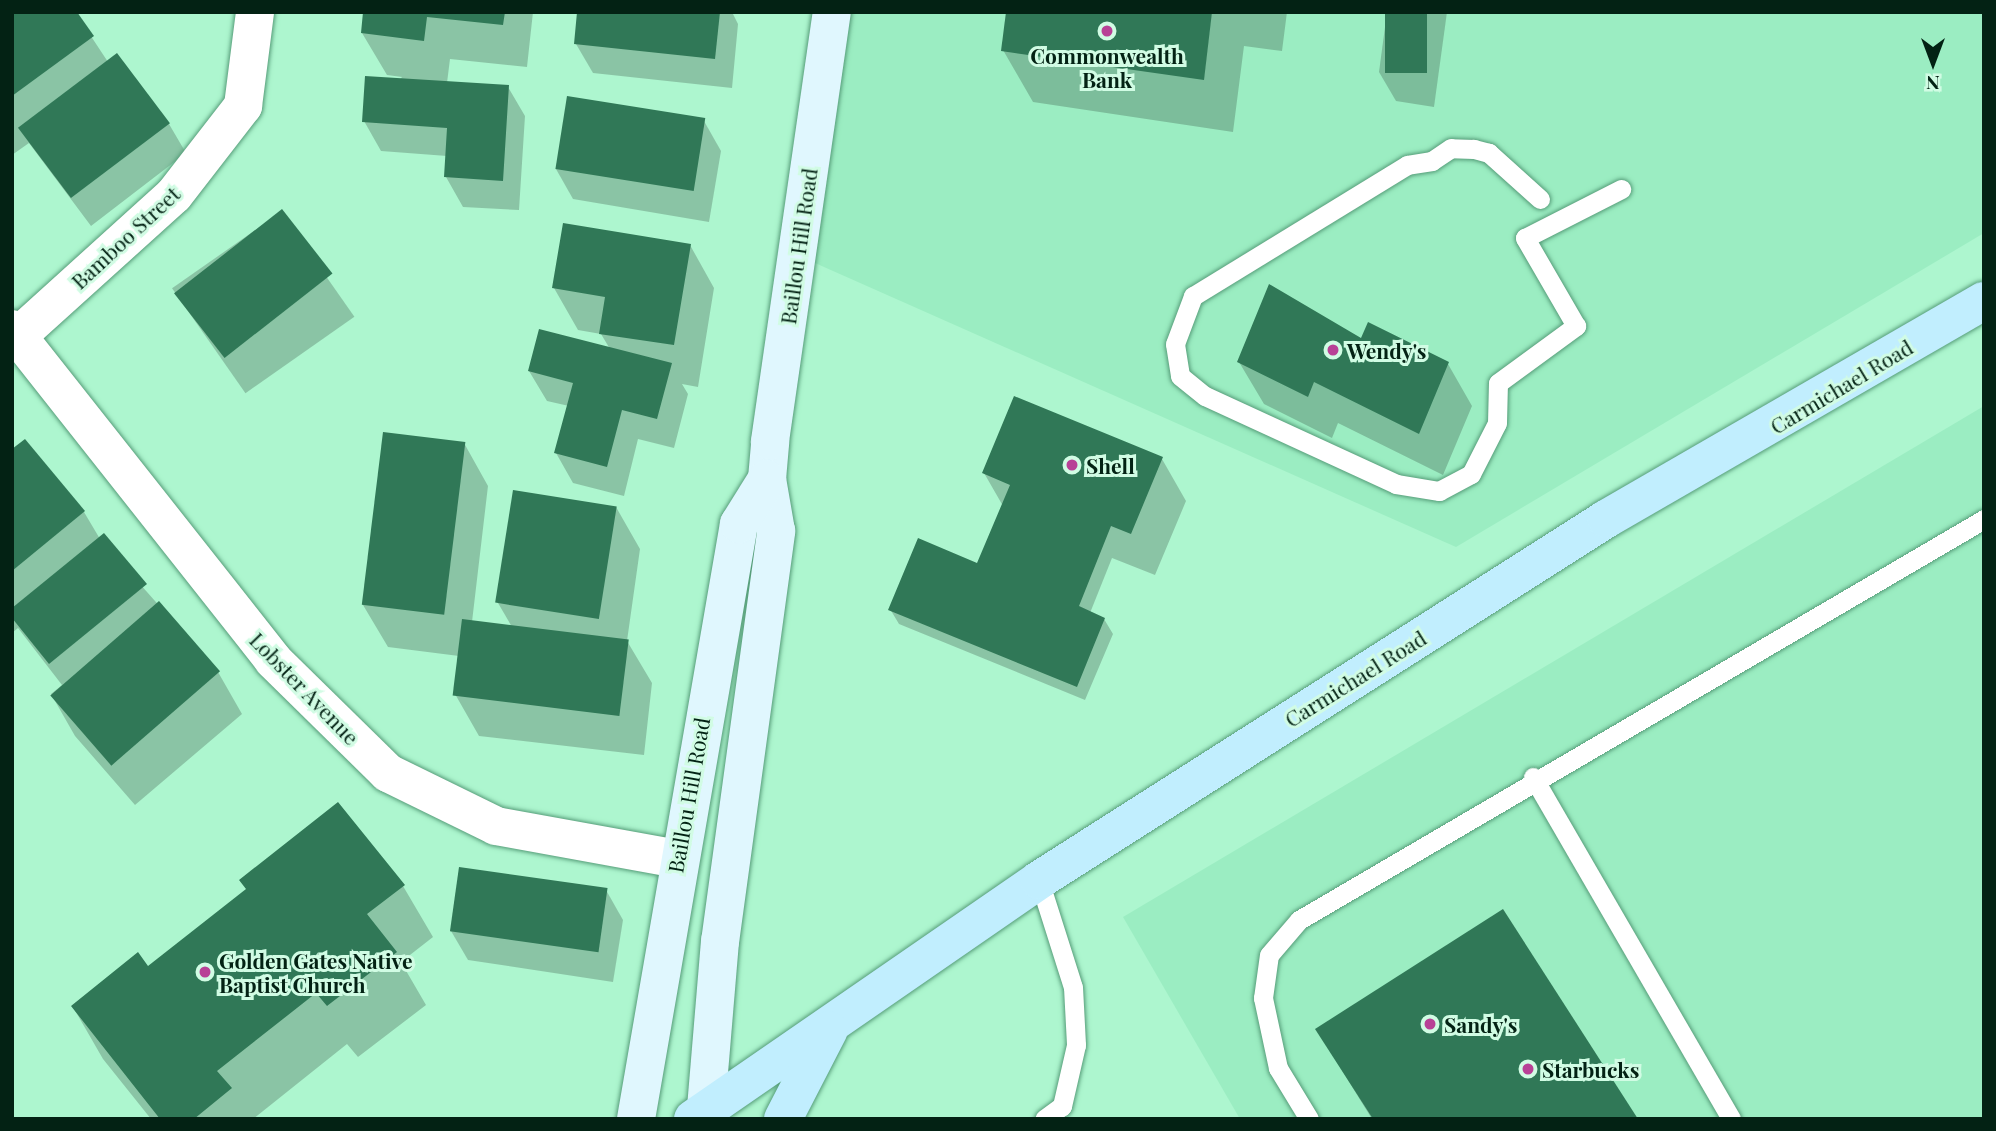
<!DOCTYPE html>
<html>
<head>
<meta charset="utf-8">
<style>
  body { margin:0 }
  #map { position:relative; width:1996px; height:1131px; overflow:hidden; background:#adf6cf; font-family:"Playfair Display",serif }
  div>[style] { position:absolute }
  .built>* { inset:0; background:#9bedc2 }
  .shadow>* { inset:0; background:#0003; transform-origin:0 0 }
  .building>* { inset:0; background:#307857; transform-origin:0 0 }
  .roads { filter:drop-shadow(0 0 2px #569d79) drop-shadow(0 0 2px #569d79) }
  .service>* { height:19px; margin:-9.5px; padding:0 9.5px; transform-origin:9.5px; border-radius:9.5px; background:#fff }
  .minor>* { height:38px; margin:-19px; padding:0 19px; transform-origin:19px; border-radius:19px; background:#fff }
  .secondary>* { height:38px; margin:-19px; padding:0 19px; transform-origin:19px; border-radius:19px; background:#e0f7fe }
  .primary>* { height:38px; margin:-19px; padding:0 19px; transform-origin:19px; border-radius:19px; background:#c1eefe }
  .dots>* { width:19px; height:19px; translate:-50% -50%; box-sizing:border-box; border:4px solid #d1fce4; border-radius:50% }
  span { translate:-50% -50%; white-space:nowrap; text-align:center; line-height:1.15; -webkit-text-stroke:6px #d1fce4; paint-order:stroke }
  .poi-label { font-size:21px; color:#032214; font-weight:700 }
  .left { translate:0 -50%; text-align:left }
  .street-label { font-size:21px; color:#032214 }
  .frame { position:absolute; inset:0; border:14px solid #032214; pointer-events:none }
  .north { position:absolute; left:1898px; top:28px; width:70px; height:70px; -webkit-text-stroke:5px #d1fce4; paint-order:stroke; rotate:180deg; font-size:19px; font-weight:700; line-height:28px; text-align:center; color:#032214 }
  .north::after { content:''; display:block; margin:auto; width:24px; height:32px; background:#032214; clip-path:polygon(50% 0,100% 100%,50% 72%,0 100%) }
</style>
</head>
<body>
<div id="map">
  <div class="built">
    <div style="clip-path:polygon(843px 12px,1984px 12px,1984px 233px,1456px 547px,806px 259px)"></div>
    <div style="clip-path:polygon(1984px 406px,1984px 1119px,1240px 1119px,1123px 917px)"></div>
  </div>
  <div class="shadow">
    <div style="clip-path:polygon(12px 12px,75px 12px,108px 62px,169px 124px,186px 153px,91px 226px,29px 143px,12px 155px)"></div>
    <div style="clip-path:polygon(365px 12px,533px 12px,527px 67px,450px 59px,447px 83px,508px 87px,525px 116px,519px 210px,463px 207px,446px 177px,447px 156px,381px 151px,364px 121px,402px 77px,387px 75px,362px 33px)"></div>
    <div style="clip-path:polygon(579px 12px,732px 12px,738px 24px,732px 88px,593px 73px,576px 44px)"></div>
    <div style="clip-path:polygon(1007px 12px,1287px 12px,1282px 51px,1244px 46px,1233px 132px,1033px 102px,1003px 50px)"></div>
    <div style="clip-path:polygon(1387px 12px,1447px 12px,1434px 107px,1396px 101px,1379px 72px)"></div>
    <div style="clip-path:polygon(704px 121px,721px 151px,709px 222px,573px 199px,556px 169px)"></div>
    <div style="left:281px;top:212px;width:128px;height:133px;rotate:55deg"></div>
    <div style="clip-path:polygon(690px 245px,714px 288px,698px 387px,682px 384px,688px 394px,674px 448px,638px 439px,624px 496px,573px 483px,556px 453px,569px 406px,547px 401px,529px 371px,610px 349px,601px 334px,578px 330px,554px 288px)"></div>
    <div style="clip-path:polygon(1362px 340px,1448px 364px,1472px 406px,1443px 475px,1338px 423px,1332px 438px,1264px 404px,1239px 362px)"></div>
    <div style="clip-path:polygon(464px 443px,488px 486px,472px 622px,512px 627px,498px 603px,616px 507px,640px 549px,627px 641px,652px 683px,644px 755px,479px 736px,455px 694px,459px 656px,388px 647px,363px 605px)"></div>
    <div style="clip-path:polygon(12px 452px,84px 512px,100px 539px,218px 672px,242px 714px,135px 805px,75px 736px,51px 694px,62px 685px,18px 628px,12px 633px)"></div>
    <div style="clip-path:polygon(1162px 459px,1186px 501px,1155px 575px,1112px 558px,1090px 613px,1104px 619px,1113px 634px,1085px 700px,899px 624px,890px 609px,978px 565px,1003px 506px,984px 473px)"></div>
    <div style="clip-path:polygon(403px 886px,433px 937px,401px 962px,426px 1005px,358px 1057px,347px 1044px,253px 1119px,151px 1119px,103px 1059px,73px 1007px,148px 968px)"></div>
    <div style="clip-path:polygon(606px 890px,623px 920px,613px 982px,468px 960px,451px 931px)"></div>
    <div style="clip-path:polygon(1317px 1030px,1636px 1119px,1372px 1119px)"></div>
  </div>
  <div class="building">
    <div style="clip-path:polygon(12px 12px,77px 12px,94px 36px,12px 96px)"></div>
    <div style="clip-path:polygon(363px 12px,505px 12px,503px 25px,427px 17px,424px 41px,361px 33px)"></div>
    <div style="clip-path:polygon(577px 12px,720px 12px,715px 59px,574px 44px)"></div>
    <div style="clip-path:polygon(1006px 12px,1212px 12px,1204px 80px,1001px 51px)"></div>
    <div style="left:1385px;top:12px;width:42px;height:61px"></div>
    <div style="left:117px;top:53px;width:88px;height:124px;rotate:53deg"></div>
    <div style="clip-path:polygon(365px 76px,509px 85px,503px 181px,444px 177px,447px 128px,362px 122px)"></div>
    <div style="left:567px;top:96px;width:140px;height:74px;rotate:9deg"></div>
    <div style="left:282px;top:209px;width:82px;height:137px;rotate:52deg"></div>
    <div style="clip-path:polygon(563px 223px,691px 244px,674px 345px,599px 334px,605px 297px,552px 288px)"></div>
    <div style="clip-path:polygon(1269px 284px,1361px 338px,1368px 322px,1449px 362px,1419px 434px,1314px 382px,1308px 397px,1237px 362px)"></div>
    <div style="clip-path:polygon(539px 329px,672px 363px,657px 419px,622px 410px,607px 467px,554px 453px,573px 383px,528px 371px)"></div>
    <div style="clip-path:polygon(1014px 396px,1163px 457px,1131px 534px,1111px 526px,1079px 606px,1105px 618px,1077px 687px,888px 610px,918px 538px,977px 563px,1010px 485px,982px 473px)"></div>
    <div style="left:383px;top:432px;width:83px;height:174px;rotate:7deg"></div>
    <div style="clip-path:polygon(25px 439px,85px 511px,12px 571px,12px 449px)"></div>
    <div style="left:513px;top:490px;width:105px;height:114px;rotate:9deg"></div>
    <div style="clip-path:polygon(104px 533px,147px 584px,49px 664px,12px 618px,12px 608px)"></div>
    <div style="left:159px;top:601px;width:93px;height:144px;rotate:49deg"></div>
    <div style="left:462px;top:619px;width:168px;height:77px;rotate:7deg"></div>
    <div style="clip-path:polygon(338px 802px,405px 885px,367px 914px,397px 952px,327px 1006px,316px 993px,217px 1071px,232px 1088px,194px 1119px,160px 1119px,71px 1006px,138px 952px,148px 966px,246px 889px,239px 880px)"></div>
    <div style="left:459px;top:867px;width:150px;height:65px;rotate:8deg"></div>
    <div style="clip-path:polygon(1503px 909px,1638px 1119px,1373px 1119px,1315px 1029px)"></div>
  </div>
  <div class="roads">
    <div class="service">
      <div style="left:1540px;top:199px;width:69px;rotate:-138deg"></div>
      <div style="left:1489px;top:153px;width:16px;rotate:-165deg"></div>
      <div style="left:1474px;top:149px;width:23px;rotate:-178deg"></div>
      <div style="left:1451px;top:148px;width:23px;rotate:146deg"></div>
      <div style="left:1432px;top:161px;width:25px;rotate:171deg"></div>
      <div style="left:1407px;top:165px;width:251px;rotate:148.5deg"></div>
      <div style="left:1193px;top:296px;width:51px;rotate:110.6deg"></div>
      <div style="left:1175px;top:344px;width:32px;rotate:81deg"></div>
      <div style="left:1180px;top:376px;width:32px;rotate:39deg"></div>
      <div style="left:1205px;top:396px;width:210px;rotate:24.7deg"></div>
      <div style="left:1396px;top:484px;width:44px;rotate:9.2deg"></div>
      <div style="left:1439px;top:491px;width:36px;rotate:-28deg"></div>
      <div style="left:1471px;top:474px;width:57px;rotate:-63deg"></div>
      <div style="left:1497px;top:423px;width:40px;rotate:-88.6deg"></div>
      <div style="left:1498px;top:383px;width:97px;rotate:-36.2deg"></div>
      <div style="left:1576px;top:326px;width:102px;rotate:-120.1deg"></div>
      <div style="left:1525px;top:238px;width:108px;rotate:-27deg"></div>
      <div style="left:1533px;top:777px;width:395px;rotate:59.9deg"></div>
      <div style="left:1039px;top:880px;width:112px;rotate:72.4deg"></div>
      <div style="left:1073px;top:987px;width:58px;rotate:87deg"></div>
      <div style="left:1076px;top:1045px;width:63px;rotate:102.9deg"></div>
      <div style="left:1062px;top:1106px;width:22px;rotate:144deg"></div>
      <div style="left:1309px;top:1119px;width:60px;rotate:-121.3deg"></div>
      <div style="left:1278px;top:1068px;width:72px;rotate:-102.1deg"></div>
      <div style="left:1263px;top:998px;width:43px;rotate:-82.1deg"></div>
      <div style="left:1269px;top:955px;width:46px;rotate:-49.4deg"></div>
      <div style="left:1299px;top:920px;width:794px;rotate:-30.34deg"></div>
    </div>
    <div class="minor">
      <div style="left:12px;top:329px;width:422px;rotate:51.7deg"></div>
      <div style="left:273px;top:660px;width:161px;rotate:44.5deg"></div>
      <div style="left:388px;top:773px;width:120px;rotate:26.1deg"></div>
      <div style="left:496px;top:826px;width:184px;rotate:10.3deg"></div>
      <div style="left:18px;top:336px;width:210px;rotate:-42.1deg"></div>
      <div style="left:174px;top:195px;width:113px;rotate:-52.2deg"></div>
      <div style="left:243px;top:106px;width:95px;rotate:-82.7deg"></div>
    </div>
    <div class="secondary">
      <div style="left:706px;top:1108px;width:167px;rotate:-85.2deg"></div>
      <div style="left:720px;top:942px;width:415px;rotate:-82.2deg"></div>
      <div style="left:776px;top:531px;width:53px;rotate:-99.8deg"></div>
      <div style="left:767px;top:479px;width:38px;rotate:-85deg"></div>
      <div style="left:770px;top:441px;width:433px;rotate:-81.8deg"></div>
      <div style="left:636px;top:1119px;width:604px;rotate:-80.18deg"></div>
      <div style="left:739px;top:524px;width:53px;rotate:-58.1deg"></div>
    </div>
    <div class="primary">
      <div style="left:693px;top:1119px;width:421px;rotate:-34.6deg"></div>
      <div style="left:1039px;top:880px;width:672px;rotate:-32.48deg"></div>
      <div style="left:1606px;top:519px;width:436px;rotate:-30deg"></div>
      <div style="left:783px;top:1119px;width:100px;rotate:-62.7deg"></div>
    </div>
  </div>
  <div class="dots">
    <div style="left:1107px;top:31px;background:#b84196"></div>
    <div style="left:1333px;top:350px;background:#b84196"></div>
    <div style="left:1072px;top:465px;background:#b84196"></div>
    <div style="left:205px;top:972px;background:#b84196"></div>
    <div style="left:1430px;top:1024px;background:#b84196"></div>
    <div style="left:1528px;top:1069px;background:#b84196"></div>
  </div>
  <div class="poi-label">
    <span style="left:1107px;top:67px">Commonwealth<br>Bank</span>
    <span class="left" style="left:1347px;top:350px">Wendy's</span>
    <span class="left" style="left:1086px;top:465px">Shell</span>
    <span class="left" style="left:219px;top:972px">Golden Gates Native<br>Baptist Church</span>
    <span class="left" style="left:1444px;top:1024px">Sandy's</span>
    <span class="left" style="left:1542px;top:1069px">Starbucks</span>
  </div>
  <div class="street-label">
    <span style="left:125px;top:237px;rotate:-43deg">Bamboo Street</span>
    <span style="left:798px;top:246px;rotate:-82deg">Baillou Hill Road</span>
    <span style="left:1841px;top:386px;rotate:-31deg">Carmichael Road</span>
    <span style="left:1355px;top:678px;rotate:-32deg">Carmichael Road</span>
    <span style="left:305px;top:688px;rotate:46deg">Lobster Avenue</span>
    <span style="left:688px;top:795px;rotate:-80deg">Baillou Hill Road</span>
  </div>
  <div class="frame"></div>
  <div class="north">N</div>
</div>
</body>
</html>
